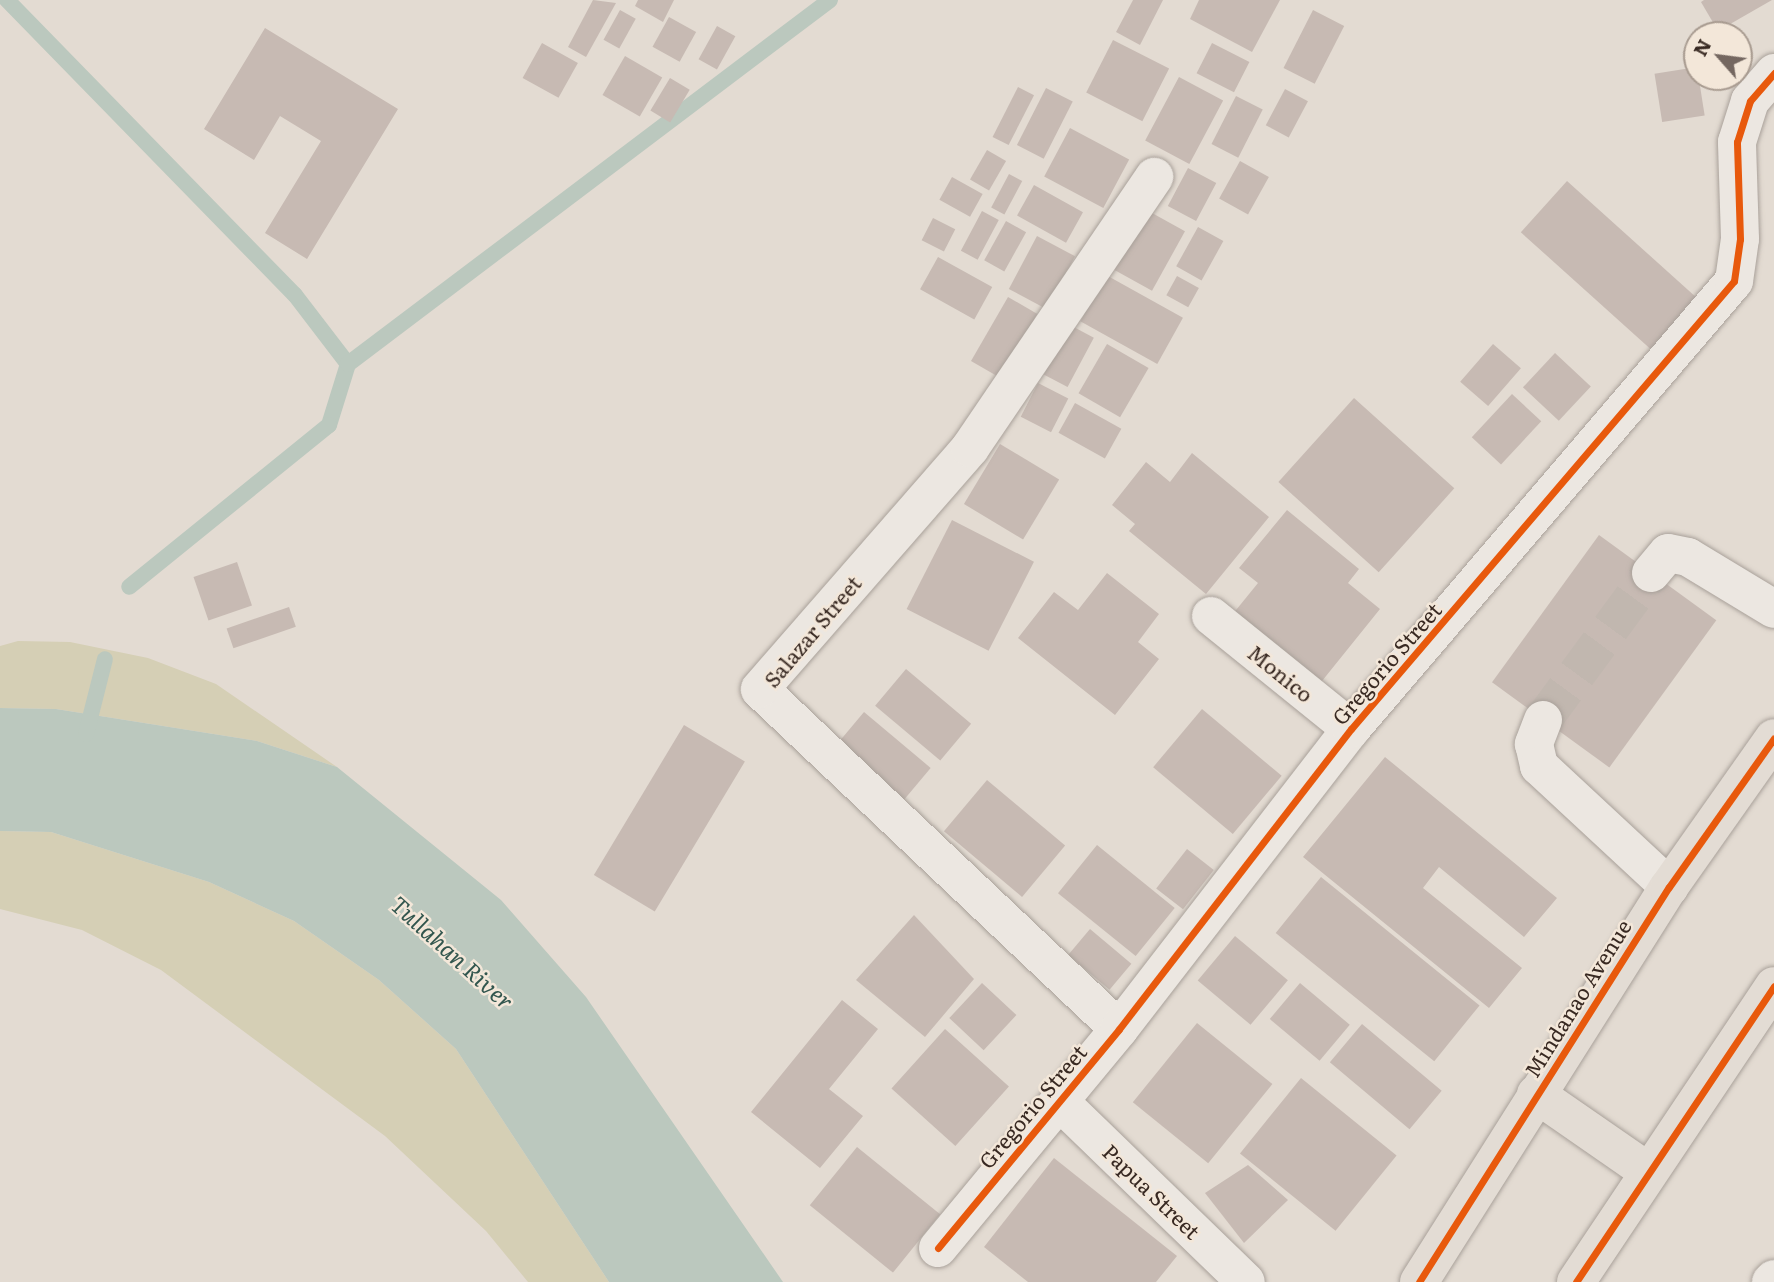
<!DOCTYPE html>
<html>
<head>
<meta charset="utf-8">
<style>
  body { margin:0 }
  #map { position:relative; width:1774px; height:1282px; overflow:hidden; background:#e3dbd2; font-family:Literata,serif }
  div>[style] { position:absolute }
  .green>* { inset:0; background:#d5cfb5 }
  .water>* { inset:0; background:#bbc8be }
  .stream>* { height:16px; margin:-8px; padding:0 8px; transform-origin:8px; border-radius:8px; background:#bbc8be }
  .building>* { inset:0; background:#c7bab3; transform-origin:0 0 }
  .minor-tunnel>* { height:38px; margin-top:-19px; transform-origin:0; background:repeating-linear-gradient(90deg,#c1b7af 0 38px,transparent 0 57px) }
  .roads { filter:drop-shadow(0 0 2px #a9a19a) drop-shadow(0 0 2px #a9a19a) }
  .minor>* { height:38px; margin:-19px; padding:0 19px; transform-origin:19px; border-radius:19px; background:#ece7e1 }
  .major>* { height:38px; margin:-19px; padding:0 19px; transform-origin:19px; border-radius:19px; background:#e3dcd4 }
  .cycleway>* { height:7px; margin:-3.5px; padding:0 3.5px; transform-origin:3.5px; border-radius:3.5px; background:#e8590c }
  span { translate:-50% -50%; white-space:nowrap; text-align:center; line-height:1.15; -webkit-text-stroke:5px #f3e7d9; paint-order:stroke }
  .street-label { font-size:21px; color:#382922 }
  .water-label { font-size:23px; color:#32564e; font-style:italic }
  .north { position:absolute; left:1683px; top:21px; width:70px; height:70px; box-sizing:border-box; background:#f3e7d9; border:2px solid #a89b90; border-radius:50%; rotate:298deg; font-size:19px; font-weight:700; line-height:28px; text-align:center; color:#382922 }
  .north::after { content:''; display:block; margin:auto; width:24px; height:32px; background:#746760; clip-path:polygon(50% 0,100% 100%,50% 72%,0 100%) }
</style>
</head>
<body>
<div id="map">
  <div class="green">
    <div style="clip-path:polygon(18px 641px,70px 642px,148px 658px,216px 684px,337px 767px,257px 741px,56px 709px,0 708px,0 646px)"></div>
    <div style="clip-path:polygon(0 831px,51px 832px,209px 882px,294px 921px,379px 980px,456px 1049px,609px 1282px,528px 1282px,486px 1231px,385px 1136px,161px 970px,82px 930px,0 909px)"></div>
  </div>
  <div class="water">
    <div style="clip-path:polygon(0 708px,56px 709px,257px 741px,337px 767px,501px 900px,586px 997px,783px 1282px,609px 1282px,456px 1049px,379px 980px,294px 921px,209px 882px,51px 832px,0 831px)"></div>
  </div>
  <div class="stream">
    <div style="left:7px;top:0;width:412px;rotate:45.7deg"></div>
    <div style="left:295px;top:295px;width:87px;rotate:52.5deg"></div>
    <div style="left:348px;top:364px;width:64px;rotate:107.3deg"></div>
    <div style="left:329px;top:425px;width:257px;rotate:141deg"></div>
    <div style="left:348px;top:364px;width:604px;rotate:-37.06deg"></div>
    <div style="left:86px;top:734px;width:77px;rotate:-75.8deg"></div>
  </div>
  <div class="building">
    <div style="clip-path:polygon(593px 0,616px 3px,586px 57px,568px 47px)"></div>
    <div style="clip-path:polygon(638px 0,674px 0,663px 22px,635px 6px)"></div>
    <div style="clip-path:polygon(1133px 0,1163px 0,1140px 45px,1116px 32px)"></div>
    <div style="clip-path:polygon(1199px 0,1280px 0,1252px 52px,1190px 19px)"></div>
    <div style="clip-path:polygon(1772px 0,1718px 31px,1701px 2px,1704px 0)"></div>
    <div style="left:620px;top:10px;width:18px;height:34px;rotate:29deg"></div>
    <div style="left:1313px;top:10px;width:35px;height:65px;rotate:27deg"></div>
    <div style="left:669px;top:17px;width:31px;height:34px;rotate:29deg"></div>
    <div style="left:717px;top:26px;width:21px;height:38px;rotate:29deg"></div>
    <div style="clip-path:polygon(265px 28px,398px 109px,307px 259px,265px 233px,321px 141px,280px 116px,254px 160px,204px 129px)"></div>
    <div style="left:1113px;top:40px;width:63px;height:59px;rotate:27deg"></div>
    <div style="left:542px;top:43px;width:41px;height:40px;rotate:29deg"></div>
    <div style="left:1212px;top:43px;width:42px;height:34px;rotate:27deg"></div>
    <div style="left:625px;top:56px;width:43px;height:45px;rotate:30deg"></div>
    <div style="left:1697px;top:67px;width:49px;height:43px;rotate:81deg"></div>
    <div style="left:1179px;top:77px;width:50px;height:72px;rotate:28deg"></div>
    <div style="left:670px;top:78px;width:23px;height:38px;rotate:31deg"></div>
    <div style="left:1018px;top:87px;width:18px;height:56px;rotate:27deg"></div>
    <div style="left:1046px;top:88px;width:30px;height:64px;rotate:27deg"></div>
    <div style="left:1285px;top:89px;width:26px;height:41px;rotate:28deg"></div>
    <div style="left:1236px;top:96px;width:30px;height:54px;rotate:27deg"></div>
    <div style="left:1070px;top:128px;width:67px;height:55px;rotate:28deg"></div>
    <div style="left:987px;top:150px;width:22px;height:34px;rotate:30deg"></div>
    <div style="left:1240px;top:161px;width:33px;height:43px;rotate:29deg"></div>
    <div style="left:1188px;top:168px;width:32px;height:43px;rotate:28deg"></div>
    <div style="left:1009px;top:174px;width:15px;height:38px;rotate:28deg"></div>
    <div style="left:952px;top:177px;width:35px;height:26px;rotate:29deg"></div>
    <div style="left:1567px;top:181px;width:176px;height:69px;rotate:42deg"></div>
    <div style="left:1034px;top:185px;width:56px;height:35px;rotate:29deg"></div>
    <div style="left:1143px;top:208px;width:48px;height:68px;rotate:29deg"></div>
    <div style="left:982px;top:211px;width:19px;height:45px;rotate:28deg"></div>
    <div style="left:933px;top:218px;width:25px;height:25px;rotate:27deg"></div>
    <div style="left:1006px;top:221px;width:23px;height:45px;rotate:29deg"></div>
    <div style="left:1198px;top:227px;width:29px;height:45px;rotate:29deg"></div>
    <div style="left:1037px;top:236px;width:43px;height:60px;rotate:28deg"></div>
    <div style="left:938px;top:257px;width:62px;height:37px;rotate:29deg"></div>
    <div style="left:1106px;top:275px;width:88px;height:53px;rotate:29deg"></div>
    <div style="left:1177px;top:276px;width:25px;height:22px;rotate:29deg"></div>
    <div style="left:1008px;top:297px;width:34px;height:74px;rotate:30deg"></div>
    <div style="left:1070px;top:325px;width:27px;height:56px;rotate:28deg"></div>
    <div style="left:1107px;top:344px;width:48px;height:57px;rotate:30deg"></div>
    <div style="left:1493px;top:344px;width:37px;height:50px;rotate:41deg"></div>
    <div style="left:1555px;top:353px;width:49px;height:47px;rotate:43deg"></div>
    <div style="left:1038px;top:383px;width:34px;height:38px;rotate:27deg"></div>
    <div style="left:1512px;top:394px;width:40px;height:59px;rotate:43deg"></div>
    <div style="left:1354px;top:398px;width:135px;height:113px;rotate:42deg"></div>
    <div style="left:1075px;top:403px;width:53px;height:34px;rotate:29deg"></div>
    <div style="left:1000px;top:444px;width:69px;height:70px;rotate:31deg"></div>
    <div style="clip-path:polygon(1192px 453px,1269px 517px,1206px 594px,1129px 531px,1135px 524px,1112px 505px,1146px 462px,1170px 482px)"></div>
    <div style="clip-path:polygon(1287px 510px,1359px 569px,1348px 583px,1380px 609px,1318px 686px,1232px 615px,1258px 583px,1239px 568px)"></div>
    <div style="left:952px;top:520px;width:92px;height:100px;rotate:27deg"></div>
    <div style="left:1599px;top:535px;width:145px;height:182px;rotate:36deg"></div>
    <div style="left:237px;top:562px;width:46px;height:46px;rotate:71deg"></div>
    <div style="clip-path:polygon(1107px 573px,1159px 614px,1138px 642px,1159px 659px,1115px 715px,1018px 638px,1054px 592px,1078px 610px)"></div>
    <div style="left:289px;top:607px;width:21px;height:66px;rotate:71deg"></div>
    <div style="left:906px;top:669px;width:85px;height:48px;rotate:40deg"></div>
    <div style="left:1202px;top:709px;width:104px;height:76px;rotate:40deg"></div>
    <div style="left:864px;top:712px;width:87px;height:46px;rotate:40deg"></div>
    <div style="left:684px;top:725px;width:71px;height:175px;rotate:31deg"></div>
    <div style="clip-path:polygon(1385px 757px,1557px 898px,1524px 937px,1439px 867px,1423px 888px,1522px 968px,1489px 1008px,1303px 857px)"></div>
    <div style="left:987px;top:780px;width:102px;height:67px;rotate:40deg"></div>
    <div style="left:1097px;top:845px;width:100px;height:62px;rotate:39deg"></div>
    <div style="left:1187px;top:849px;width:34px;height:50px;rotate:38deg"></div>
    <div style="left:1321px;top:877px;width:204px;height:72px;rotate:39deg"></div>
    <div style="clip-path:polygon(914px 915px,974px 979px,925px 1037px,856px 980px)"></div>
    <div style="left:1090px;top:929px;width:54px;height:34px;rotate:40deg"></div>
    <div style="left:1235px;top:936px;width:69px;height:58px;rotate:40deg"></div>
    <div style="left:982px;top:983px;width:47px;height:48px;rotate:43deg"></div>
    <div style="left:1300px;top:983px;width:65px;height:47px;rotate:40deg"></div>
    <div style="clip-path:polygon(842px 1000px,878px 1029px,829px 1089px,863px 1116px,820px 1168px,751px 1112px)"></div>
    <div style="left:1197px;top:1023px;width:97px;height:102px;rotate:39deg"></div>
    <div style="left:1362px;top:1024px;width:104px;height:50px;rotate:40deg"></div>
    <div style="left:945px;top:1029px;width:86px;height:80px;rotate:42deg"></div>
    <div style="left:1301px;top:1078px;width:123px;height:97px;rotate:39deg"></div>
    <div style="left:857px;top:1147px;width:107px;height:75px;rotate:39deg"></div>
    <div style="clip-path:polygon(1054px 1158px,1177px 1256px,1156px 1282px,1028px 1282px,984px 1247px)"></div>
    <div style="clip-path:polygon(1248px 1165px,1288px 1200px,1244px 1243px,1205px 1193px)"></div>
  </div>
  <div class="minor-tunnel">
    <div style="left:1543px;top:720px;width:182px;rotate:-53.7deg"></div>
  </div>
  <div class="roads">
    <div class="minor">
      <div style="left:1651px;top:573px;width:26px;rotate:-50deg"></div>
      <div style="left:1668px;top:553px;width:20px;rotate:11deg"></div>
      <div style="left:1688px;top:557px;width:100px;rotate:31.2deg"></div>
      <div style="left:1211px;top:616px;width:180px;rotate:38.9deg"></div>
      <div style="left:1543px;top:720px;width:26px;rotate:111deg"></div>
      <div style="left:1534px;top:744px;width:23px;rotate:77deg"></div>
      <div style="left:1539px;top:766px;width:178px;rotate:42.9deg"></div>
      <div style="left:1119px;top:1029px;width:494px;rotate:-136.6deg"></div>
      <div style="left:760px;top:689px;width:320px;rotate:-48.9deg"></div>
      <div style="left:970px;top:448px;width:328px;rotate:-55.8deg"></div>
      <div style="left:1059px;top:1101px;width:260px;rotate:44.1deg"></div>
      <div style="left:938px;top:1248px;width:284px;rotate:-50.4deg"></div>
      <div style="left:1119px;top:1029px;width:379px;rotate:-52.3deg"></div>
      <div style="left:1351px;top:729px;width:589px;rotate:-49.47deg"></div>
      <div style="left:1734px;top:281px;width:42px;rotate:-81.9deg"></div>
      <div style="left:1740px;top:239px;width:97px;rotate:-91.8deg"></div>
      <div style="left:1737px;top:142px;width:43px;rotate:-72.4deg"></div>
      <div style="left:1750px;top:101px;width:37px;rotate:-49deg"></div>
      <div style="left:1771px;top:1282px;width:4px;rotate:-45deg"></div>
    </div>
    <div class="major">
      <div style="left:1536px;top:1094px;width:135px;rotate:34.7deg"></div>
      <div style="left:1419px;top:1282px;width:467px;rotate:-57.7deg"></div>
      <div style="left:1669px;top:887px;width:182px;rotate:-54.8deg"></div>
      <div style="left:1576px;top:1282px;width:356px;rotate:-56.2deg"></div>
    </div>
  </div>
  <div class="cycleway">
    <div style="left:938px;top:1248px;width:284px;rotate:-50.4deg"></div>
    <div style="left:1119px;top:1029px;width:379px;rotate:-52.3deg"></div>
    <div style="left:1351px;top:729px;width:589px;rotate:-49.47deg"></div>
    <div style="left:1734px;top:281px;width:42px;rotate:-81.9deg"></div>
    <div style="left:1740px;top:239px;width:97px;rotate:-91.8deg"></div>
    <div style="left:1737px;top:142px;width:43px;rotate:-72.4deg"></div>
    <div style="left:1750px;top:101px;width:37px;rotate:-49deg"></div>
    <div style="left:1419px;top:1282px;width:467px;rotate:-57.7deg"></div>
    <div style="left:1669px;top:887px;width:182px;rotate:-54.8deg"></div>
    <div style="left:1576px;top:1282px;width:356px;rotate:-56.2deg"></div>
  </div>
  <div class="street-label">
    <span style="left:812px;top:631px;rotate:-50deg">Salazar Street</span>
    <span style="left:1386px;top:663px;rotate:-49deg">Gregorio Street</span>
    <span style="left:1281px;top:673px;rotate:39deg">Monico</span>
    <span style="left:1577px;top:998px;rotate:-58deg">Mindanao Avenue</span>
    <span style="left:1032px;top:1106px;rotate:-50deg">Gregorio Street</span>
    <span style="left:1152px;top:1191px;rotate:44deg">Papua Street</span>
  </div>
  <div class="water-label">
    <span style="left:453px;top:952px;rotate:42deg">Tullahan River</span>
  </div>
  <div class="north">N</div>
</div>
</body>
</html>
